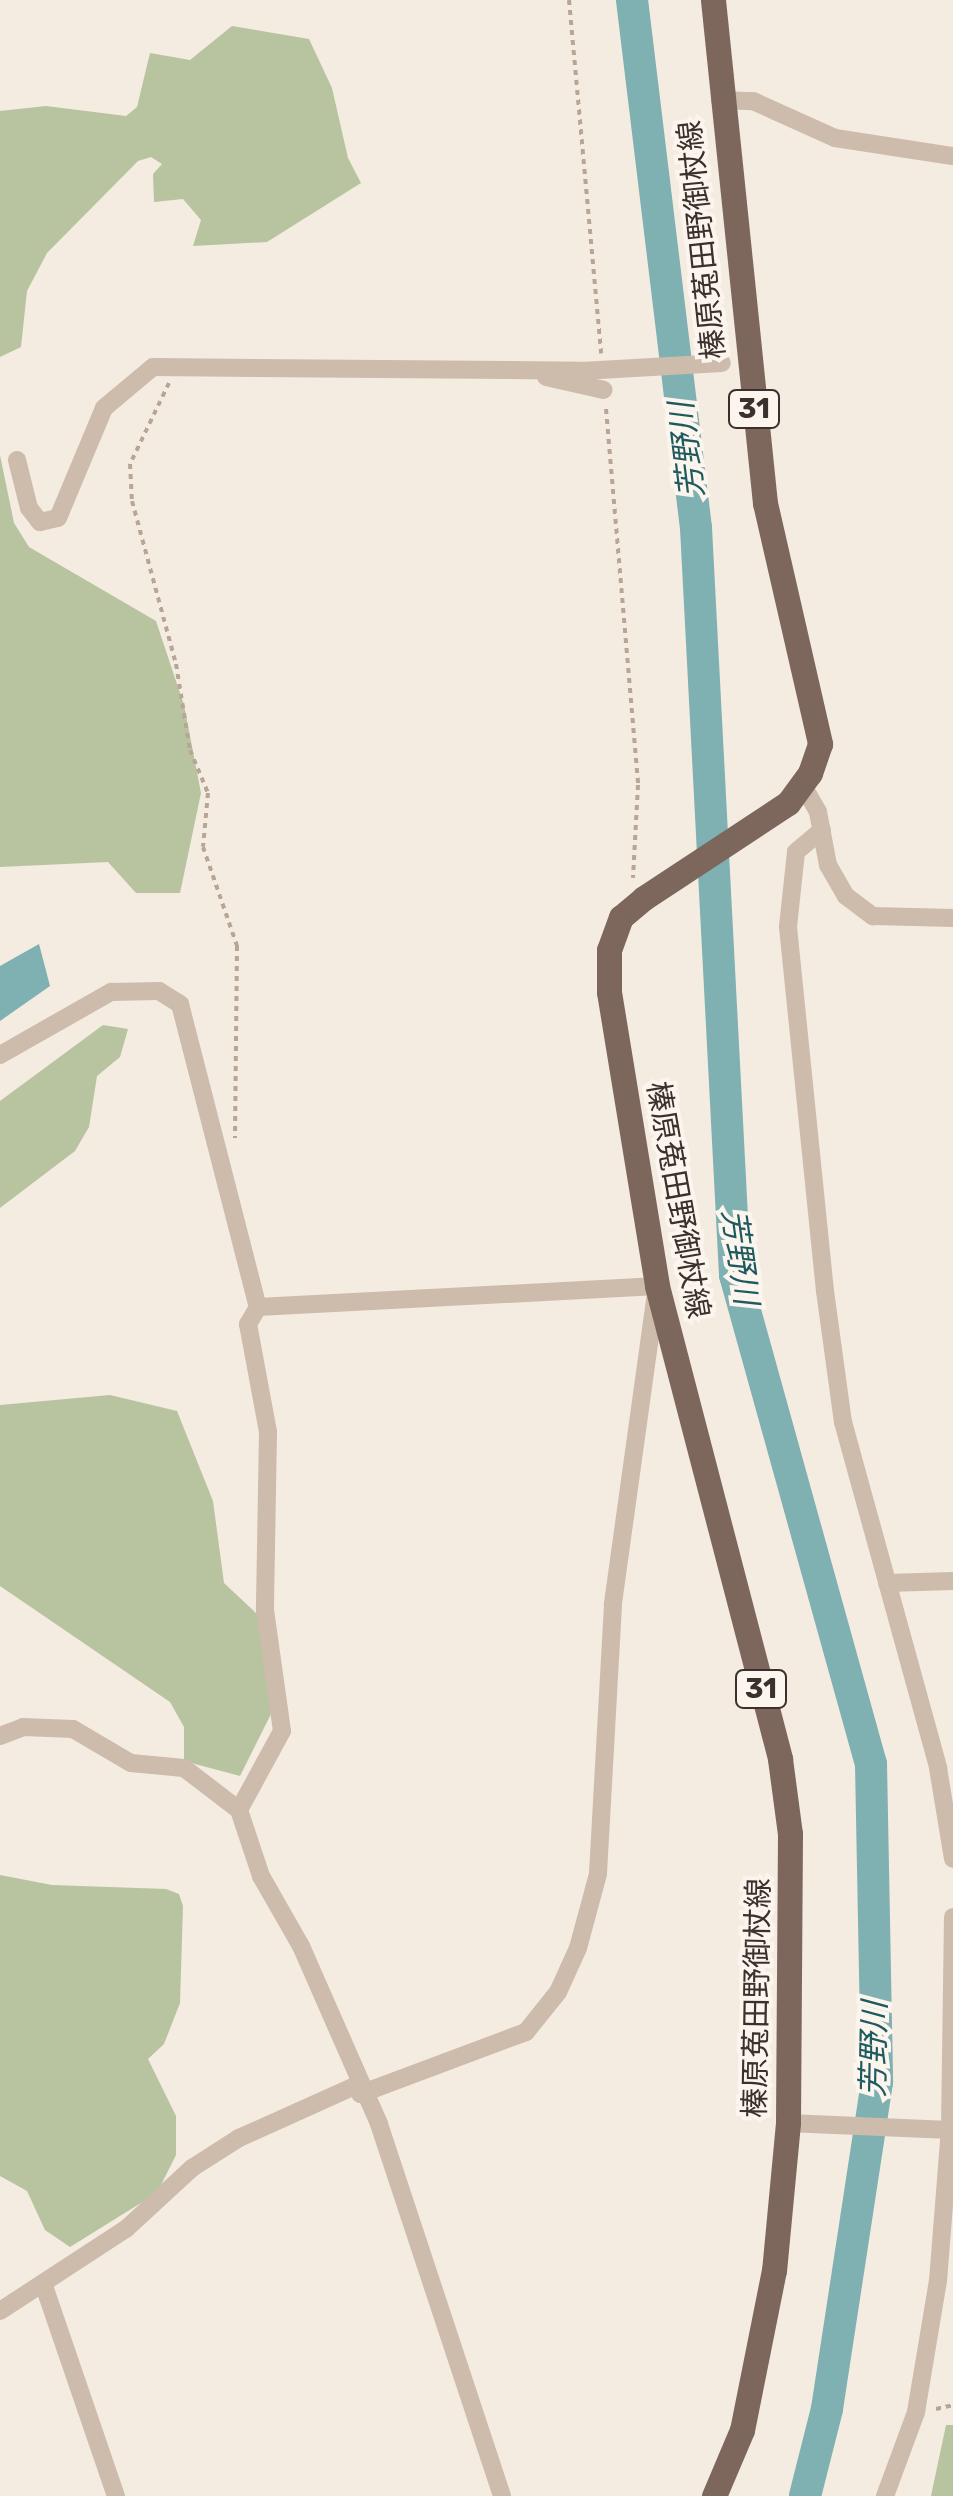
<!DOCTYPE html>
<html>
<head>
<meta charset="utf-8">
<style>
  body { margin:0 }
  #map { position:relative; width:953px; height:2496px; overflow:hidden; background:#f4ebe1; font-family:Rubik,"Noto Sans JP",sans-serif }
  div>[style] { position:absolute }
  .green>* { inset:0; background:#b8c4a0 }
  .water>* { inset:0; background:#7fb0b2 }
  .river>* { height:32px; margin:-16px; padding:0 16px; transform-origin:16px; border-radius:16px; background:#7fb0b2 }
  .path>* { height:4px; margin-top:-2px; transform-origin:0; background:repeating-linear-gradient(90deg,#b9a596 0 5px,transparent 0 10px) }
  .street>* { height:18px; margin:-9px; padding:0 9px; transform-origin:9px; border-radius:9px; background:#cdbbac }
  .primary>* { height:25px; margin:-12.5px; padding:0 12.5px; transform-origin:12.5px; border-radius:12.5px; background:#7d675c }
  .street-bridge>* { height:18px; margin:-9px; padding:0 9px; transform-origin:9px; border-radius:9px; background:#cdbbac }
  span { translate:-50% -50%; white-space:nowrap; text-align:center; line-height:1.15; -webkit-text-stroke:8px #fbf5ee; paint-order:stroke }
  .shield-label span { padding:2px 8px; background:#fbf5ee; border:2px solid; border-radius:8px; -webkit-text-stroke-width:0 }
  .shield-label { font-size:28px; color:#3b302b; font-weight:700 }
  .street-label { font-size:30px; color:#3b302b }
  .water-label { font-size:32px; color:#1f5a5e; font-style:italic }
</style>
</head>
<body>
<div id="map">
  <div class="green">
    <div style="clip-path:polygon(232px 26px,309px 39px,332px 88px,348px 158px,361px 183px,267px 242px,193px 246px,201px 220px,183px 199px,154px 202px,153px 174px,162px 164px,151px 157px,138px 161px,47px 253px,27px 291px,21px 347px,0 357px,0 111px,46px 106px,126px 116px,137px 107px,150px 53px,190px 60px)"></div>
    <div style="clip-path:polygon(0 455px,14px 523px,29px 547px,156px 621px,184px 705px,201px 793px,180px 893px,136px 893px,108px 862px,0 867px)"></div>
    <div style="clip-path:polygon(103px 1025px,128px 1029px,120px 1057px,97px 1076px,89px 1127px,75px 1151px,0 1208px,0 1101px)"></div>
    <div style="clip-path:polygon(110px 1395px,177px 1411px,213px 1501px,224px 1583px,258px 1615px,271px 1714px,240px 1776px,184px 1761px,184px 1727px,170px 1702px,0 1586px,0 1405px)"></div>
    <div style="clip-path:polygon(0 1875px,52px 1885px,166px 1889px,179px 1894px,183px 1906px,180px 2003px,164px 2044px,148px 2059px,176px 2116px,176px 2155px,157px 2193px,70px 2247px,45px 2230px,27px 2191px,0 2176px)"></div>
    <div style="clip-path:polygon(946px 2425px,953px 2425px,953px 2496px,931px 2496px)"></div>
  </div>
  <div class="water">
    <div style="clip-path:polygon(39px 944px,50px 986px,0 1021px,0 966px)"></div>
  </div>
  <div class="river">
    <div style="left:632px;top:0;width:532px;rotate:83.09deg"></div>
    <div style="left:696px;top:528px;width:748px;rotate:87.01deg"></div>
    <div style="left:735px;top:1275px;width:508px;rotate:74.46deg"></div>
    <div style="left:871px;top:1764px;width:318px;rotate:88.9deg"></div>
    <div style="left:877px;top:2082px;width:331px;rotate:98.7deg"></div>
    <div style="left:827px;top:2409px;width:90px;rotate:104.2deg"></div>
  </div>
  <div class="path">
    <div style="left:569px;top:0;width:355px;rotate:84.8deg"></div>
    <div style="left:169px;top:383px;width:90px;rotate:115.7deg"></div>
    <div style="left:130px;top:464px;width:37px;rotate:87deg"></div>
    <div style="left:132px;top:501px;width:169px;rotate:74.9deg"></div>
    <div style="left:176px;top:664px;width:87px;rotate:80.8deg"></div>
    <div style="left:190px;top:750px;width:47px;rotate:67.3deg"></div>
    <div style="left:208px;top:793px;width:54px;rotate:95.3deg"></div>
    <div style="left:203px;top:847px;width:105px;rotate:71deg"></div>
    <div style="left:237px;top:946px;width:192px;rotate:90.6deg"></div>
    <div style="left:606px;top:409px;width:377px;rotate:85.1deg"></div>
    <div style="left:638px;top:785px;width:93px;rotate:93.1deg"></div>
    <div style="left:936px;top:2409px;width:17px;rotate:-13deg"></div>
  </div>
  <div class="street">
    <div style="left:720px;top:100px;width:33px;rotate:2deg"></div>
    <div style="left:753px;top:101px;width:90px;rotate:24.3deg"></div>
    <div style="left:835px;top:138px;width:119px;rotate:8.7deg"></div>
    <div style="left:546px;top:377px;width:59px;rotate:12.6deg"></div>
    <div style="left:17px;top:460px;width:49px;rotate:76deg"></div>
    <div style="left:29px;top:508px;width:18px;rotate:52deg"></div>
    <div style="left:40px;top:522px;width:18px;rotate:-13deg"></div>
    <div style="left:58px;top:518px;width:119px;rotate:-67.3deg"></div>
    <div style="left:104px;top:408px;width:64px;rotate:-39.9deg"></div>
    <div style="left:153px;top:367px;width:429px;rotate:0.5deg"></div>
    <div style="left:802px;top:784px;width:32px;rotate:60deg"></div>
    <div style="left:818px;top:812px;width:54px;rotate:79.3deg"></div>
    <div style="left:828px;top:865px;width:36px;rotate:60deg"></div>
    <div style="left:846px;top:896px;width:34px;rotate:37deg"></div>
    <div style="left:873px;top:916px;width:80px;rotate:1.4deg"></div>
    <div style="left:822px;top:830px;width:34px;rotate:140deg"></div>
    <div style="left:796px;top:852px;width:75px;rotate:96.1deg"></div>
    <div style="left:788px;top:927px;width:366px;rotate:84.2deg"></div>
    <div style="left:825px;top:1291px;width:132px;rotate:82.2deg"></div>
    <div style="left:843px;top:1422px;width:359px;rotate:74.6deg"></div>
    <div style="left:938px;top:1768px;width:92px;rotate:80.6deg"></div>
    <div style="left:0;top:1055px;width:128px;rotate:-29.6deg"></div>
    <div style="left:111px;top:992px;width:48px;rotate:-1.2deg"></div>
    <div style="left:159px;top:991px;width:25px;rotate:32deg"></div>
    <div style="left:180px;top:1004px;width:313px;rotate:75.6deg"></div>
    <div style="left:258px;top:1307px;width:20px;rotate:120deg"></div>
    <div style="left:248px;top:1324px;width:110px;rotate:79.5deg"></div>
    <div style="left:268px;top:1432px;width:178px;rotate:91deg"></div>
    <div style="left:265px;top:1610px;width:122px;rotate:82deg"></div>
    <div style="left:282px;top:1731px;width:90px;rotate:118.6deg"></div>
    <div style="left:258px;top:1307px;width:400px;rotate:-3deg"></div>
    <div style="left:657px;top:1286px;width:322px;rotate:97.9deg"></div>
    <div style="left:613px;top:1605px;width:269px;rotate:93.2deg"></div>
    <div style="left:598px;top:1874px;width:77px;rotate:105.1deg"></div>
    <div style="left:578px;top:1948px;width:48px;rotate:114.4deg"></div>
    <div style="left:558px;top:1992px;width:51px;rotate:128.7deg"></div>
    <div style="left:526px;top:2032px;width:177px;rotate:159.5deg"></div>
    <div style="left:887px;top:1583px;width:66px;rotate:-1.7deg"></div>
    <div style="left:0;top:1736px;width:25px;rotate:-21deg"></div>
    <div style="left:23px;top:1727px;width:50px;rotate:2.3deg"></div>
    <div style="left:73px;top:1729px;width:67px;rotate:30.4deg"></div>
    <div style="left:131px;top:1763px;width:53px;rotate:5.4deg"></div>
    <div style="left:184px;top:1768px;width:69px;rotate:37.4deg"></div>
    <div style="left:239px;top:1810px;width:70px;rotate:71.6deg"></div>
    <div style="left:261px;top:1876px;width:81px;rotate:60.3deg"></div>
    <div style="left:301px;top:1946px;width:194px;rotate:66.3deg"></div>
    <div style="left:379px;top:2124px;width:392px;rotate:71.7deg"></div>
    <div style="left:788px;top:2123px;width:162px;rotate:2.5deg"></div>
    <div style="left:43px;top:2283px;width:225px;rotate:71.1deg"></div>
    <div style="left:0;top:2311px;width:150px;rotate:-33.1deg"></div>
    <div style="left:126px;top:2229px;width:90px;rotate:-42.7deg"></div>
    <div style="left:192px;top:2168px;width:56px;rotate:-32.6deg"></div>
    <div style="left:239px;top:2138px;width:129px;rotate:-24.2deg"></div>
    <div style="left:885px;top:2496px;width:90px;rotate:-69.7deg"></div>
    <div style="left:916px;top:2412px;width:133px;rotate:-80.5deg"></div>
    <div style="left:938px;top:2281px;width:151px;rotate:-85.5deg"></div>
    <div style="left:950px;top:2130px;width:213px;rotate:-89.2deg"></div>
  </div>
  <div class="primary">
    <div style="left:713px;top:0;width:506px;rotate:84.1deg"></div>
    <div style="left:765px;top:503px;width:247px;rotate:77.1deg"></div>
    <div style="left:820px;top:744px;width:31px;rotate:109deg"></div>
    <div style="left:810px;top:773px;width:37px;rotate:126deg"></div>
    <div style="left:788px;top:803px;width:173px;rotate:146.6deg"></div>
    <div style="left:644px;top:898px;width:30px;rotate:140deg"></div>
    <div style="left:621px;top:917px;width:35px;rotate:110deg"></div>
    <div style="left:609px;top:950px;width:42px;rotate:90deg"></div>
    <div style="left:609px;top:992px;width:298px;rotate:80.7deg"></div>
    <div style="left:657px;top:1286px;width:489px;rotate:75.4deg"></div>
    <div style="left:780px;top:1759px;width:76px;rotate:82.4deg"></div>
    <div style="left:790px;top:1834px;width:289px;rotate:90.4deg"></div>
    <div style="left:788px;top:2123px;width:148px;rotate:95.4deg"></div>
    <div style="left:774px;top:2270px;width:163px;rotate:101.3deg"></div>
    <div style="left:742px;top:2430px;width:72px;rotate:113deg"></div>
  </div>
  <div class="street-bridge">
    <div style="left:582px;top:371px;width:140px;rotate:-3.3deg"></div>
  </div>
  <div class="shield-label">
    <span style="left:754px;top:409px">31</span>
    <span style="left:761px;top:1689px">31</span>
  </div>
  <div class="street-label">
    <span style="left:702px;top:240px;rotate:-96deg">榛原菟田野御杖線</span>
    <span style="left:678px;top:1200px;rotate:80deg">榛原菟田野御杖線</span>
    <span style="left:757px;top:1998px;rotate:-89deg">榛原菟田野御杖線</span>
  </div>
  <div class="water-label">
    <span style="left:687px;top:450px;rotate:-97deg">芳野川</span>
    <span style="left:740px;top:1257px;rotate:82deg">芳野川</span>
    <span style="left:874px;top:2049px;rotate:-89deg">芳野川</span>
  </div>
</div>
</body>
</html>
